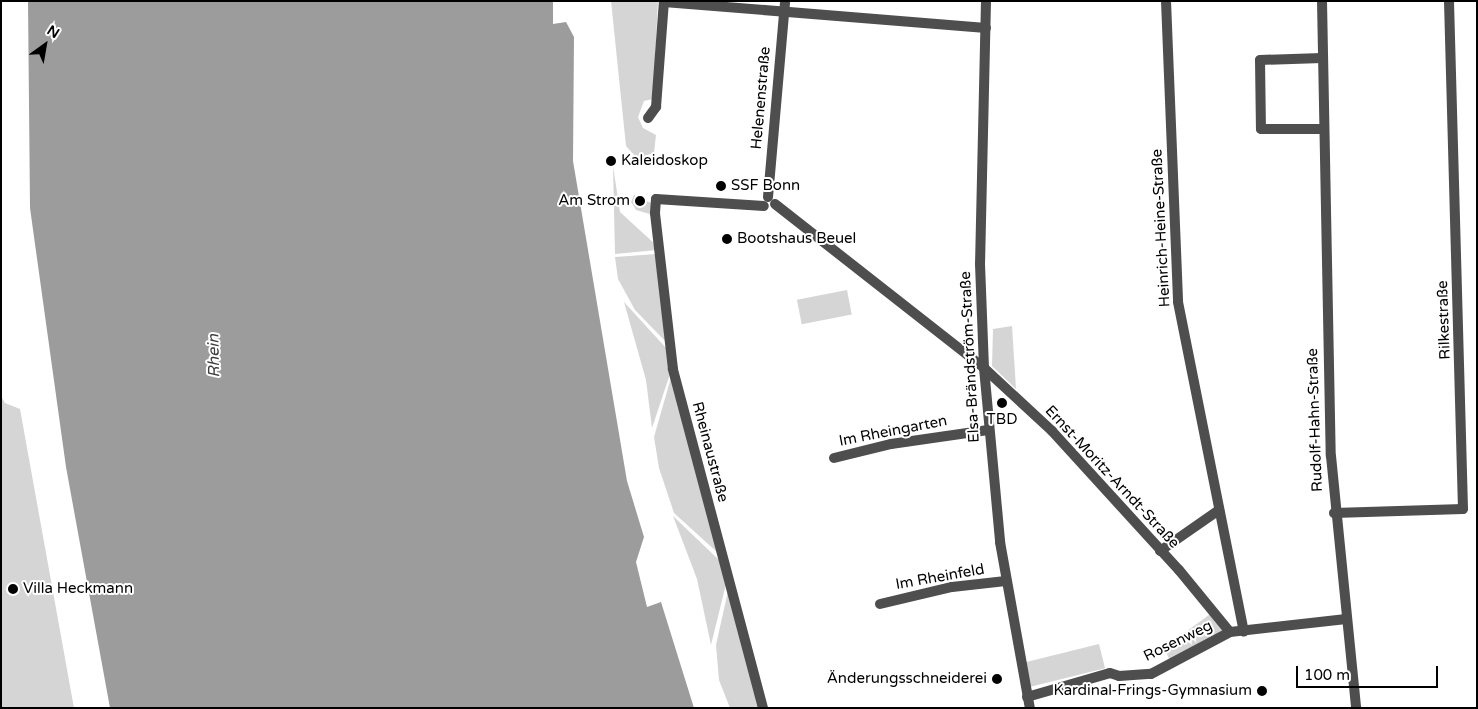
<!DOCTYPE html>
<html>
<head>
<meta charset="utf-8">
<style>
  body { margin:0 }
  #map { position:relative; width:1478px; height:709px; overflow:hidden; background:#fff; font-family:"Varela Round",sans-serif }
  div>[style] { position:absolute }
  .green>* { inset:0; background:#d5d5d5; transform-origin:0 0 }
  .water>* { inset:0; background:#9c9c9c }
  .minor>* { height:10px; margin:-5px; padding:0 5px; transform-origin:5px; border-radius:5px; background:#4e4e4e }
  .dots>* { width:14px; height:14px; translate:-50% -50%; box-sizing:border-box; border:2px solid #fff; border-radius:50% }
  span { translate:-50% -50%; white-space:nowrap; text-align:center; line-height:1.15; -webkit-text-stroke:4px #fff; paint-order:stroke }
  .street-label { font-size:15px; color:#000 }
  .poi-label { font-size:15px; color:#000 }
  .left { translate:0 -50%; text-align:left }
  .right { translate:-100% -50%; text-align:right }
  .water-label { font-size:16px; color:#3d3d3d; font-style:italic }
  .frame { position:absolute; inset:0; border:2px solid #000; pointer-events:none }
  .north { position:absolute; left:20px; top:20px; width:50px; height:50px; -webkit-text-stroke:4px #fff; paint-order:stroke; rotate:32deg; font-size:14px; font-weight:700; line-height:20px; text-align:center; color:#000 }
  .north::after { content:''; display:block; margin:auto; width:18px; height:22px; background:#000; clip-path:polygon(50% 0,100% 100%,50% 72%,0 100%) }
  .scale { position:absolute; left:1296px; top:666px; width:142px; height:22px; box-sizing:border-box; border:2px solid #000; border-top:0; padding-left:6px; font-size:15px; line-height:18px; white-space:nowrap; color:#000; -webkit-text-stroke:4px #fff; paint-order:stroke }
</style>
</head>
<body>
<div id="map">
  <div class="green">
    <div style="clip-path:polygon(611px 1px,658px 1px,653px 99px,644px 101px,638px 117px,643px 128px,656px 135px,654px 153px,637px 158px,626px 146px)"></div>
    <div style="clip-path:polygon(613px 166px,620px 212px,656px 245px,657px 250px,615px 254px)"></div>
    <div style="clip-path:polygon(634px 195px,651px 203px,653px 215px,636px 210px,631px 202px)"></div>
    <div style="clip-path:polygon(657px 254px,668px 344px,635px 310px,618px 279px,615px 257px)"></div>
    <div style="left:847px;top:290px;width:25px;height:51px;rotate:79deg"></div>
    <div style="clip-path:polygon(624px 302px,667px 349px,671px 371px,652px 428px,646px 380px)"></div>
    <div style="clip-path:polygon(1012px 326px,1016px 389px,992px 366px,993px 329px)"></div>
    <div style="clip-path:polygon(672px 374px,718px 553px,674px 513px,659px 468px,654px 437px)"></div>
    <div style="clip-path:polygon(1px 396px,5px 403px,20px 409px,74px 708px,1px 708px)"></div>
    <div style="clip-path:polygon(673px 516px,720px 561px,726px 584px,711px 645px,697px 579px)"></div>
    <div style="clip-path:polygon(728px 591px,760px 708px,730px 708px,719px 680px,716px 645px)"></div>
    <div style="clip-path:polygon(1213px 612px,1230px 632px,1172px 665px,1164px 648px)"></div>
    <div style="left:1099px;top:644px;width:25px;height:79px;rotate:76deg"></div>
  </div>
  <div class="water">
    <div style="clip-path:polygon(28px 1px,553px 1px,553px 24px,566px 22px,574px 37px,573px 161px,627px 481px,644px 537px,636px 562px,647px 607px,661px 602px,694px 708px,110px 708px,66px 467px,30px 208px)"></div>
  </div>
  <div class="minor">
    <div style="left:986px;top:1px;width:263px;rotate:91.3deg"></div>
    <div style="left:980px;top:264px;width:104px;rotate:87.8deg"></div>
    <div style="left:984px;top:368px;width:175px;rotate:84.7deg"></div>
    <div style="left:1000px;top:542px;width:169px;rotate:79.8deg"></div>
    <div style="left:1166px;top:1px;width:301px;rotate:87.7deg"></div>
    <div style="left:1178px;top:302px;width:336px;rotate:78.7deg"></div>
    <div style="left:1322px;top:1px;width:455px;rotate:88.9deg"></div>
    <div style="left:1331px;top:456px;width:253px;rotate:84.3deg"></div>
    <div style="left:664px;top:2px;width:323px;rotate:4.6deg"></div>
    <div style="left:1322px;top:58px;width:62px;rotate:178.2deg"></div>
    <div style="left:1260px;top:60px;width:69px;rotate:89.2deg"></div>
    <div style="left:1261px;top:129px;width:62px"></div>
    <div style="left:648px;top:118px;width:14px;rotate:-54deg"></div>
    <div style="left:656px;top:107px;width:106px;rotate:-85.7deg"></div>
    <div style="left:768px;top:197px;width:197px;rotate:-85deg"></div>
    <div style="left:775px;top:204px;width:266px;rotate:38.1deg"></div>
    <div style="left:984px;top:368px;width:93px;rotate:42.8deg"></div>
    <div style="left:1052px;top:431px;width:188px;rotate:47.6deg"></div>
    <div style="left:1179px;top:570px;width:80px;rotate:50.6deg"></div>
    <div style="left:834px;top:458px;width:59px;rotate:-13.8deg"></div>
    <div style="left:891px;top:444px;width:98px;rotate:-8.2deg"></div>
    <div style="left:1334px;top:513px;width:129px;rotate:-1.8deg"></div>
    <div style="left:1463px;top:509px;width:508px;rotate:-91.58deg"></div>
    <div style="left:1160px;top:551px;width:72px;rotate:-34.8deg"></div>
    <div style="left:880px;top:604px;width:74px;rotate:-13.3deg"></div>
    <div style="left:952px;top:587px;width:54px;rotate:-6.3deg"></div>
    <div style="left:1027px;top:697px;width:86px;rotate:-16.1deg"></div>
    <div style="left:1110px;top:673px;width:9px;rotate:18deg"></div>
    <div style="left:1119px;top:676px;width:32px;rotate:-4deg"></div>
    <div style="left:1151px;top:674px;width:89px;rotate:-28deg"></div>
    <div style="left:1230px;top:632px;width:117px;rotate:-6.4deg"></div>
    <div style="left:763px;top:708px;width:351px;rotate:-104.9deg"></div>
    <div style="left:673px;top:369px;width:157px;rotate:-96.6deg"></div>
    <div style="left:655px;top:213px;width:14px;rotate:-86deg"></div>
    <div style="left:656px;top:199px;width:108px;rotate:3.7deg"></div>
  </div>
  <div class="dots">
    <div style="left:611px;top:161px;background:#000"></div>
    <div style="left:721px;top:186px;background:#000"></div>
    <div style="left:640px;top:201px;background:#000"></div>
    <div style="left:727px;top:239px;background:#000"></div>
    <div style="left:1002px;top:403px;background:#000"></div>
    <div style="left:13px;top:589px;background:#000"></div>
    <div style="left:997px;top:679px;background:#000"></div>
    <div style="left:1262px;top:691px;background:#000"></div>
  </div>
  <div class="street-label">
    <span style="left:761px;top:98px;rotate:-85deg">Helenenstraße</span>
    <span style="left:1161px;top:228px;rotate:-93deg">Heinrich-Heine-Straße</span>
    <span style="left:1444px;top:320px;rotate:-92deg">Rilkestraße</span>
    <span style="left:970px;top:357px;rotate:-93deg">Elsa-Brändström-Straße</span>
    <span style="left:1315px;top:420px;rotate:-92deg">Rudolf-Hahn-Straße</span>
    <span style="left:893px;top:431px;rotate:-11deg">Im Rheingarten</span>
    <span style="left:710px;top:452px;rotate:75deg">Rheinaustraße</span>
    <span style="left:1112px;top:477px;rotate:47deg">Ernst-Moritz-Arndt-Straße</span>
    <span style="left:940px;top:577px;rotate:-10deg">Im Rheinfeld</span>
    <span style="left:1178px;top:641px;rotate:-26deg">Rosenweg</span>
  </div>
  <div class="poi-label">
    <span class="left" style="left:621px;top:161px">Kaleidoskop</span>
    <span class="left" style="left:731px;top:186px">SSF Bonn</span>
    <span class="right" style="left:630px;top:201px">Am Strom</span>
    <span class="left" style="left:737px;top:239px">Bootshaus Beuel</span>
    <span style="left:1002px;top:420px">TBD</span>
    <span class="left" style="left:23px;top:589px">Villa Heckmann</span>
    <span class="right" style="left:987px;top:679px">Änderungsschneiderei</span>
    <span class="right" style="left:1252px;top:691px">Kardinal-Frings-Gymnasium</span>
  </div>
  <div class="water-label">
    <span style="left:214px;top:356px;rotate:-91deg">Rhein</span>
  </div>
  <div class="frame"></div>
  <div class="north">N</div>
  <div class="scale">100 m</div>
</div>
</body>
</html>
